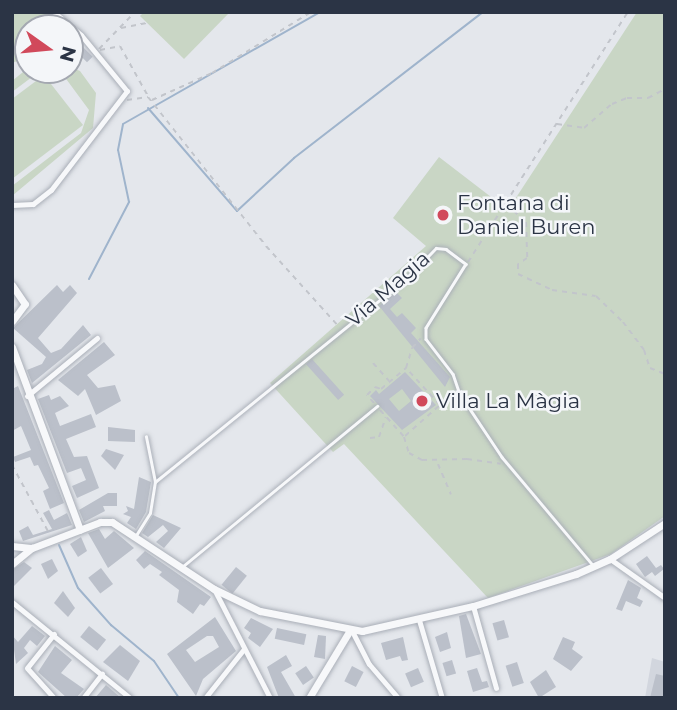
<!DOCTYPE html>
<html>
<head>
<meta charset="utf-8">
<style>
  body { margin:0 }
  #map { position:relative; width:677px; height:710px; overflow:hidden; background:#e4e7ec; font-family:Montserrat,sans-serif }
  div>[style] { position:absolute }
  .built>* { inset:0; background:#d2d6de }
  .green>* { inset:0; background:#c9d6c5 }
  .stream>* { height:2px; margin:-1px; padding:0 1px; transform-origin:1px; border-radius:1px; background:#9fb4cc }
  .building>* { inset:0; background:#bbc0ca; transform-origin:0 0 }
  .path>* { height:2px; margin-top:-1px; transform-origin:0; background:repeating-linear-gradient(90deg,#c2c5cb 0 5px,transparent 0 10px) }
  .roads { filter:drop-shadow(0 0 2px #a9aeb7) drop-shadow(0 0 2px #a9aeb7) }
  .service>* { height:2.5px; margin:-1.25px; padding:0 1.25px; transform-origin:1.25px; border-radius:1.25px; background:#f7f8fa }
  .minor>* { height:5px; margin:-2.5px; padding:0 2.5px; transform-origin:2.5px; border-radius:2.5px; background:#f7f8fa }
  .tertiary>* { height:7px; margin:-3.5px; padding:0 3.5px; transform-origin:3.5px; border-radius:3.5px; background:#f7f8fa }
  .dots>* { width:19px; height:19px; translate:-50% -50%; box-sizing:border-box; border:4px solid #f4f6f9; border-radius:50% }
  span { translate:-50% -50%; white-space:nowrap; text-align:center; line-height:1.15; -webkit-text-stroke:5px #f4f6f9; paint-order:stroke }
  .poi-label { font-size:21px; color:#2b3445 }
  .left { translate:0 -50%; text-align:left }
  .street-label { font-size:21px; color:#2b3445 }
  .frame { position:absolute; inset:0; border:14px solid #2b3445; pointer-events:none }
  .north { position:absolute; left:14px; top:14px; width:70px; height:70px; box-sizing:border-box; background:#f4f6f9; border:2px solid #a4a8b1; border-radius:50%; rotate:105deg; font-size:19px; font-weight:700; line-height:28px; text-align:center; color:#2b3445 }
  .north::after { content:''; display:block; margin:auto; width:24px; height:32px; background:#d1495b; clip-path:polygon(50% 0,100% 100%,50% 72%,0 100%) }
</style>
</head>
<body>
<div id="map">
  <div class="built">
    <div style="clip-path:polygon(652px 658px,665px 662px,665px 698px,645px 698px)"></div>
  </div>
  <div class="green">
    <div style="clip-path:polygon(12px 12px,49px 12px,65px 28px,28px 28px,28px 57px,12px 63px)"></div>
    <div style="clip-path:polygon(144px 12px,230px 12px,184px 59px,140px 16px)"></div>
    <div style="clip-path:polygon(637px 12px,665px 12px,665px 516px,611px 554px,488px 598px,344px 444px,333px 452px,270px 383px,426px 246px,393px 218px,439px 157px,508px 210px)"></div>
    <div style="clip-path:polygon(70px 67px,80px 71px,96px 93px,93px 128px,12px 196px,12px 186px,81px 133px,89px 110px,61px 72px,36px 74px,12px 92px,12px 81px,28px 68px)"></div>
    <div style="clip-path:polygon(44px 75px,83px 125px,12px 179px,12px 99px)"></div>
  </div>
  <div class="stream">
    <div style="left:148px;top:108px;width:136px;rotate:49.2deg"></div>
    <div style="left:237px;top:211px;width:78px;rotate:-42.9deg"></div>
    <div style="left:294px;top:158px;width:239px;rotate:-37.7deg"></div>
    <div style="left:89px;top:279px;width:87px;rotate:-62.5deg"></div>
    <div style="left:129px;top:202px;width:53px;rotate:-101.9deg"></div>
    <div style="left:118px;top:150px;width:26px;rotate:-79deg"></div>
    <div style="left:123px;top:124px;width:227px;rotate:-29.6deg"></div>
    <div style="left:59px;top:545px;width:47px;rotate:66.2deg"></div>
    <div style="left:78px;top:588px;width:50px;rotate:48.3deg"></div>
    <div style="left:111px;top:625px;width:56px;rotate:39.9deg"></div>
    <div style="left:154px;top:661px;width:45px;rotate:56deg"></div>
  </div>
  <div class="building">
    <div style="left:75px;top:39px;width:25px;height:8px;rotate:45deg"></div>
    <div style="clip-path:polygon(57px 285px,63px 292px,70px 285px,77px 293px,38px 338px,51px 353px,61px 349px,83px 325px,91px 335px,32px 383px,27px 370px,42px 364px,46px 357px,13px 328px)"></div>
    <div style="clip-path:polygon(396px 292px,402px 298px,390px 309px,397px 317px,402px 313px,416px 328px,411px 333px,450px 377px,445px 387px,379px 306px)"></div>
    <div style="clip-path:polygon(104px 342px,115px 355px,87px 375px,98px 388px,115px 385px,121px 401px,96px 415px,85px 389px,78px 396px,58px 380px)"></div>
    <div style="left:312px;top:359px;width:48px;height:8px;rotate:48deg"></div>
    <div style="clip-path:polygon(evenodd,405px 372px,436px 405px,402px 430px,370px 396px,376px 390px,379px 394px,405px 372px,402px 389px,411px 401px,399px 411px,389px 399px,402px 389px)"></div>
    <div style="clip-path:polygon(18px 386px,64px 503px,50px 509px,43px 491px,49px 488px,38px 465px,34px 466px,30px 457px,15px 462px,13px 457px,31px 450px,21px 426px,12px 431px,12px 389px)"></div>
    <div style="clip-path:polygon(49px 395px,51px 400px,60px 396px,69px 406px,55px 413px,60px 426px,91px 414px,96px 427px,66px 439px,74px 457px,87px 456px,99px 488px,77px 498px,72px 486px,86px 480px,81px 468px,67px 473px,38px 399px)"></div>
    <div style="clip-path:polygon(108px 427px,135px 430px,135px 442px,108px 441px)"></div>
    <div style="clip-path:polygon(106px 449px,124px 455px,115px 470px,101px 456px)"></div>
    <div style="clip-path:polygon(139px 477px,151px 482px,146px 512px,136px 529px,127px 523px,131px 517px,123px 514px,128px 511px,126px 506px,134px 509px)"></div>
    <div style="clip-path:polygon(108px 493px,117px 493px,117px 506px,103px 506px,105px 511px,84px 522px,79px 510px)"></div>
    <div style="clip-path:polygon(49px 510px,54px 520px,67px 513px,72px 525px,23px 541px,19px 531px,28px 526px,33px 535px,52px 529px,43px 513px)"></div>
    <div style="clip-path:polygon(153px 515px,181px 528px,164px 548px,156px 542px,168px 531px,163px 525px,148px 537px,142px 533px)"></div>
    <div style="clip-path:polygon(99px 529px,105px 539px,114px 531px,134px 548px,108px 568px,88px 533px)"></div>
    <div style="clip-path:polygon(81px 537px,87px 551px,78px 557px,70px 544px)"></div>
    <div style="clip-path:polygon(145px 551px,211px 597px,204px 606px,200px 604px,193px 614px,177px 602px,179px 590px,159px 575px,162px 572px,150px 564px,144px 569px,136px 560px)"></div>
    <div style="clip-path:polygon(647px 556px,656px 568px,661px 565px,664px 569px,655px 576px,652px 572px,645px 577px,636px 564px)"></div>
    <div style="clip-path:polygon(52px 559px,58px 571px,48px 579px,41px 564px)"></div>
    <div style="clip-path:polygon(24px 562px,32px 568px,12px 588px,12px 570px)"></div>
    <div style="left:236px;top:567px;width:14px;height:23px;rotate:39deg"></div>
    <div style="left:101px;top:568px;width:20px;height:16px;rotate:53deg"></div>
    <div style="clip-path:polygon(628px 580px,641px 588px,637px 598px,643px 601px,640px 607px,626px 601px,622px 611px,616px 609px)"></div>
    <div style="clip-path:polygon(63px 591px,75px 608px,68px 617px,54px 603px)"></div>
    <div style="clip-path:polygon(466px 614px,481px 654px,466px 658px,459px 616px)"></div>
    <div style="clip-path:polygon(evenodd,215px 617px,236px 651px,203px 679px,196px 696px,167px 654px,215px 617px,207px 636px,213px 636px,219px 647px,195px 662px,186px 650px,207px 636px)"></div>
    <div style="clip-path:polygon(251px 618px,273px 629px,260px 647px,248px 638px,251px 633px,244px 628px)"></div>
    <div style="left:504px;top:620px;width:18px;height:12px;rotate:74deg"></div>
    <div style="clip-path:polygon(32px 626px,45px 636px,37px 646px,30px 640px,24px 648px,28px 653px,16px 664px,12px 635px,18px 642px)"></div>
    <div style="left:89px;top:626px;width:22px;height:14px;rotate:39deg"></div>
    <div style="left:277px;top:628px;width:30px;height:11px;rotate:12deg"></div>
    <div style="clip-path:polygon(447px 632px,451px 648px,440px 652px,435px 637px)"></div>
    <div style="clip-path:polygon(318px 635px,326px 636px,325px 659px,314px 657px)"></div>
    <div style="clip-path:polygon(403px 637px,408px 660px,402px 661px,400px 656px,386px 660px,381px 643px)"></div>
    <div style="clip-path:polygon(563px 637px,575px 642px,572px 649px,583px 657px,571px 671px,553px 659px)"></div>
    <div style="clip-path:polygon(120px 645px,140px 661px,128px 681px,103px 662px)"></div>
    <div style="clip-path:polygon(55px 646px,72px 660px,61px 673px,84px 689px,76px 698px,67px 698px,38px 672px)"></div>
    <div style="clip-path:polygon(286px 655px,292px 666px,281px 672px,296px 698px,279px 698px,267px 667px)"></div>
    <div style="left:452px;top:660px;width:14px;height:10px;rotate:73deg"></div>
    <div style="left:517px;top:662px;width:22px;height:12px;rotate:72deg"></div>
    <div style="left:306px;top:666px;width:14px;height:13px;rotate:56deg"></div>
    <div style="left:352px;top:666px;width:13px;height:17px;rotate:27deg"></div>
    <div style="left:418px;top:668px;width:15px;height:14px;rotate:67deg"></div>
    <div style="clip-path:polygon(477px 668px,482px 682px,487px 681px,489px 687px,473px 692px,467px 671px)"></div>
    <div style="clip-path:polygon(546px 670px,556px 687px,539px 698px,530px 682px)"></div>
    <div style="clip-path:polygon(656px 674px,665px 676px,664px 698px,650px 698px)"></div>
    <div style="clip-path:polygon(106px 685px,121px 698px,95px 698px)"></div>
  </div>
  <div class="path">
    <div style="left:121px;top:28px;width:26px;rotate:-11deg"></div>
    <div style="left:99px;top:49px;width:52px;rotate:-45.8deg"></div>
    <div style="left:100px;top:50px;width:20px;rotate:-11deg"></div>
    <div style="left:120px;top:46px;width:57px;rotate:60.8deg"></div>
    <div style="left:127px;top:100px;width:21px;rotate:-8deg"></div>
    <div style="left:148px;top:97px;width:190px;rotate:51.6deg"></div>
    <div style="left:266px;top:246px;width:110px;rotate:47.9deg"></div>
    <div style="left:152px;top:100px;width:66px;rotate:-24.2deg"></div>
    <div style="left:212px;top:73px;width:116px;rotate:-31.6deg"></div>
    <div style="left:557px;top:124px;width:27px;rotate:8deg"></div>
    <div style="left:584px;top:128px;width:37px;rotate:-41deg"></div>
    <div style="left:612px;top:104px;width:16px;rotate:-22deg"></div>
    <div style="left:627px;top:98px;width:21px"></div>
    <div style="left:648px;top:98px;width:19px;rotate:-28deg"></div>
    <div style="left:506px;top:204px;width:27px;rotate:42deg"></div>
    <div style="left:526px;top:222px;width:36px;rotate:88deg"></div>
    <div style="left:527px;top:258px;width:11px;rotate:146deg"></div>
    <div style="left:518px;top:264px;width:10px;rotate:90deg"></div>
    <div style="left:518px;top:274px;width:38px;rotate:25deg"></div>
    <div style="left:552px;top:290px;width:44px;rotate:7.8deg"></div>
    <div style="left:596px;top:296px;width:37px;rotate:44deg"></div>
    <div style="left:623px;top:322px;width:35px;rotate:53deg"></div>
    <div style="left:644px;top:350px;width:19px;rotate:72deg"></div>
    <div style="left:650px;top:368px;width:16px;rotate:22deg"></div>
    <div style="left:468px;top:262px;width:297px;rotate:-57.4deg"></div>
    <div style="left:373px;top:363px;width:24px;rotate:48deg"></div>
    <div style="left:374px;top:403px;width:11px;rotate:-131deg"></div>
    <div style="left:367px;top:395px;width:11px;rotate:-45deg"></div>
    <div style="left:375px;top:387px;width:6px;rotate:18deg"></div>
    <div style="left:381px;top:389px;width:33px;rotate:-40deg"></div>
    <div style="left:380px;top:410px;width:36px;rotate:48deg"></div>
    <div style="left:404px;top:437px;width:17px;rotate:73deg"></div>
    <div style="left:409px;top:453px;width:15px;rotate:28deg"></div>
    <div style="left:422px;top:460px;width:45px;rotate:-1.3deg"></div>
    <div style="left:467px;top:459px;width:34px;rotate:8deg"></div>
    <div style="left:405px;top:436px;width:47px;rotate:-41.5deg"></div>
    <div style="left:440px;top:405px;width:50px;rotate:-132.6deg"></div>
    <div style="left:406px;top:368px;width:21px;rotate:-73deg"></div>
    <div style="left:412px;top:348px;width:13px;rotate:-48deg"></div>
    <div style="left:370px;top:438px;width:9px;rotate:-6deg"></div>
    <div style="left:379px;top:437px;width:21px;rotate:-71deg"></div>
    <div style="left:438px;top:464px;width:33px;rotate:67deg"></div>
    <div style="left:12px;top:465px;width:80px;rotate:61.5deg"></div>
  </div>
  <div class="roads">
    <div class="service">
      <div style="left:155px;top:482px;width:326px;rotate:-39deg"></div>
      <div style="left:408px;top:277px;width:40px;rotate:-46deg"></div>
      <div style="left:436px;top:248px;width:10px;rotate:6deg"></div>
      <div style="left:446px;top:249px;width:25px;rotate:37deg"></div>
      <div style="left:466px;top:264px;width:75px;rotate:122deg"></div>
      <div style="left:426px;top:328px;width:11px;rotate:90deg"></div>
      <div style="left:426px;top:339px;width:44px;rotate:52.4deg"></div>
      <div style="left:453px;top:374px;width:21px;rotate:71deg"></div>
      <div style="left:460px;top:394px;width:76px;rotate:56.3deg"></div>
      <div style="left:502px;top:457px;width:141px;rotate:49.9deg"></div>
      <div style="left:135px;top:537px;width:28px;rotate:-58deg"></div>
      <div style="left:150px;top:513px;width:31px;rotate:-81deg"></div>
      <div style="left:155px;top:482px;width:46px;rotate:-101.3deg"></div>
      <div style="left:182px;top:567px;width:253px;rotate:-39.5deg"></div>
    </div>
    <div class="minor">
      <div style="left:12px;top:205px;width:21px;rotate:-3deg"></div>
      <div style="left:33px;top:204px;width:23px;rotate:-38deg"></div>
      <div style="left:51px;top:190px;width:125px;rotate:-52.5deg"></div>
      <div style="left:127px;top:91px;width:72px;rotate:-129.4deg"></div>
      <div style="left:81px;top:35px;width:35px;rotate:-140deg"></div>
      <div style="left:27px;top:396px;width:91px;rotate:-39.6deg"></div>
      <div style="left:610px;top:559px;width:67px;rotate:35.3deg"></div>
      <div style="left:214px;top:589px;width:123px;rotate:62.8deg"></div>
      <div style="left:12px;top:602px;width:152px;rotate:39.1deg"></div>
      <div style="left:473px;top:606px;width:85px;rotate:74.3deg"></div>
      <div style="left:419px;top:620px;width:81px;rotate:73.6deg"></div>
      <div style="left:352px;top:631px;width:37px;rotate:63deg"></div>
      <div style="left:369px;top:664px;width:45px;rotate:49.5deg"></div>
      <div style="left:54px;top:634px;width:43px;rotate:128.5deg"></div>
      <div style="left:27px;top:668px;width:40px;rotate:48deg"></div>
      <div style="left:83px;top:698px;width:31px;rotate:-52deg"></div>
      <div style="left:205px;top:698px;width:61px;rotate:-51.6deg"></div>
    </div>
    <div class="tertiary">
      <div style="left:12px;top:285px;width:23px;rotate:56deg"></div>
      <div style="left:25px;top:304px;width:21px;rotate:127deg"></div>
      <div style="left:12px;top:347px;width:195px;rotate:69.6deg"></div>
      <div style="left:12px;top:546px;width:19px;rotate:6deg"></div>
      <div style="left:12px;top:564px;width:26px;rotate:-39deg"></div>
      <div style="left:32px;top:548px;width:73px;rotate:-20.9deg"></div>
      <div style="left:100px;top:522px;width:12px"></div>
      <div style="left:112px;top:522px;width:122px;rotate:33.3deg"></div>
      <div style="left:214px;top:589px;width:51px;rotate:25.6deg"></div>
      <div style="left:260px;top:611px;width:104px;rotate:11.1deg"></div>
      <div style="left:362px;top:631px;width:114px;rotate:-12.7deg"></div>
      <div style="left:473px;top:606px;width:108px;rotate:-17.3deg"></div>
      <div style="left:576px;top:574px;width:37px;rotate:-24deg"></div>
      <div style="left:610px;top:559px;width:66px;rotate:-33.2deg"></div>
      <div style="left:309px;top:698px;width:79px;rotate:-58.9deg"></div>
    </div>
  </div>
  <div class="dots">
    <div style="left:443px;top:215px;background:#d1495b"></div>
    <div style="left:422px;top:401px;background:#d1495b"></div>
  </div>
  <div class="poi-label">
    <span class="left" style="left:457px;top:215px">Fontana di<br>Daniel Buren</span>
    <span class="left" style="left:436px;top:401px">Villa La Màgia</span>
  </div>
  <div class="street-label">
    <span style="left:388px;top:289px;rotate:-41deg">Via Magia</span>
  </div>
  <div class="frame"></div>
  <div class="north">N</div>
</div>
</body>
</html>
